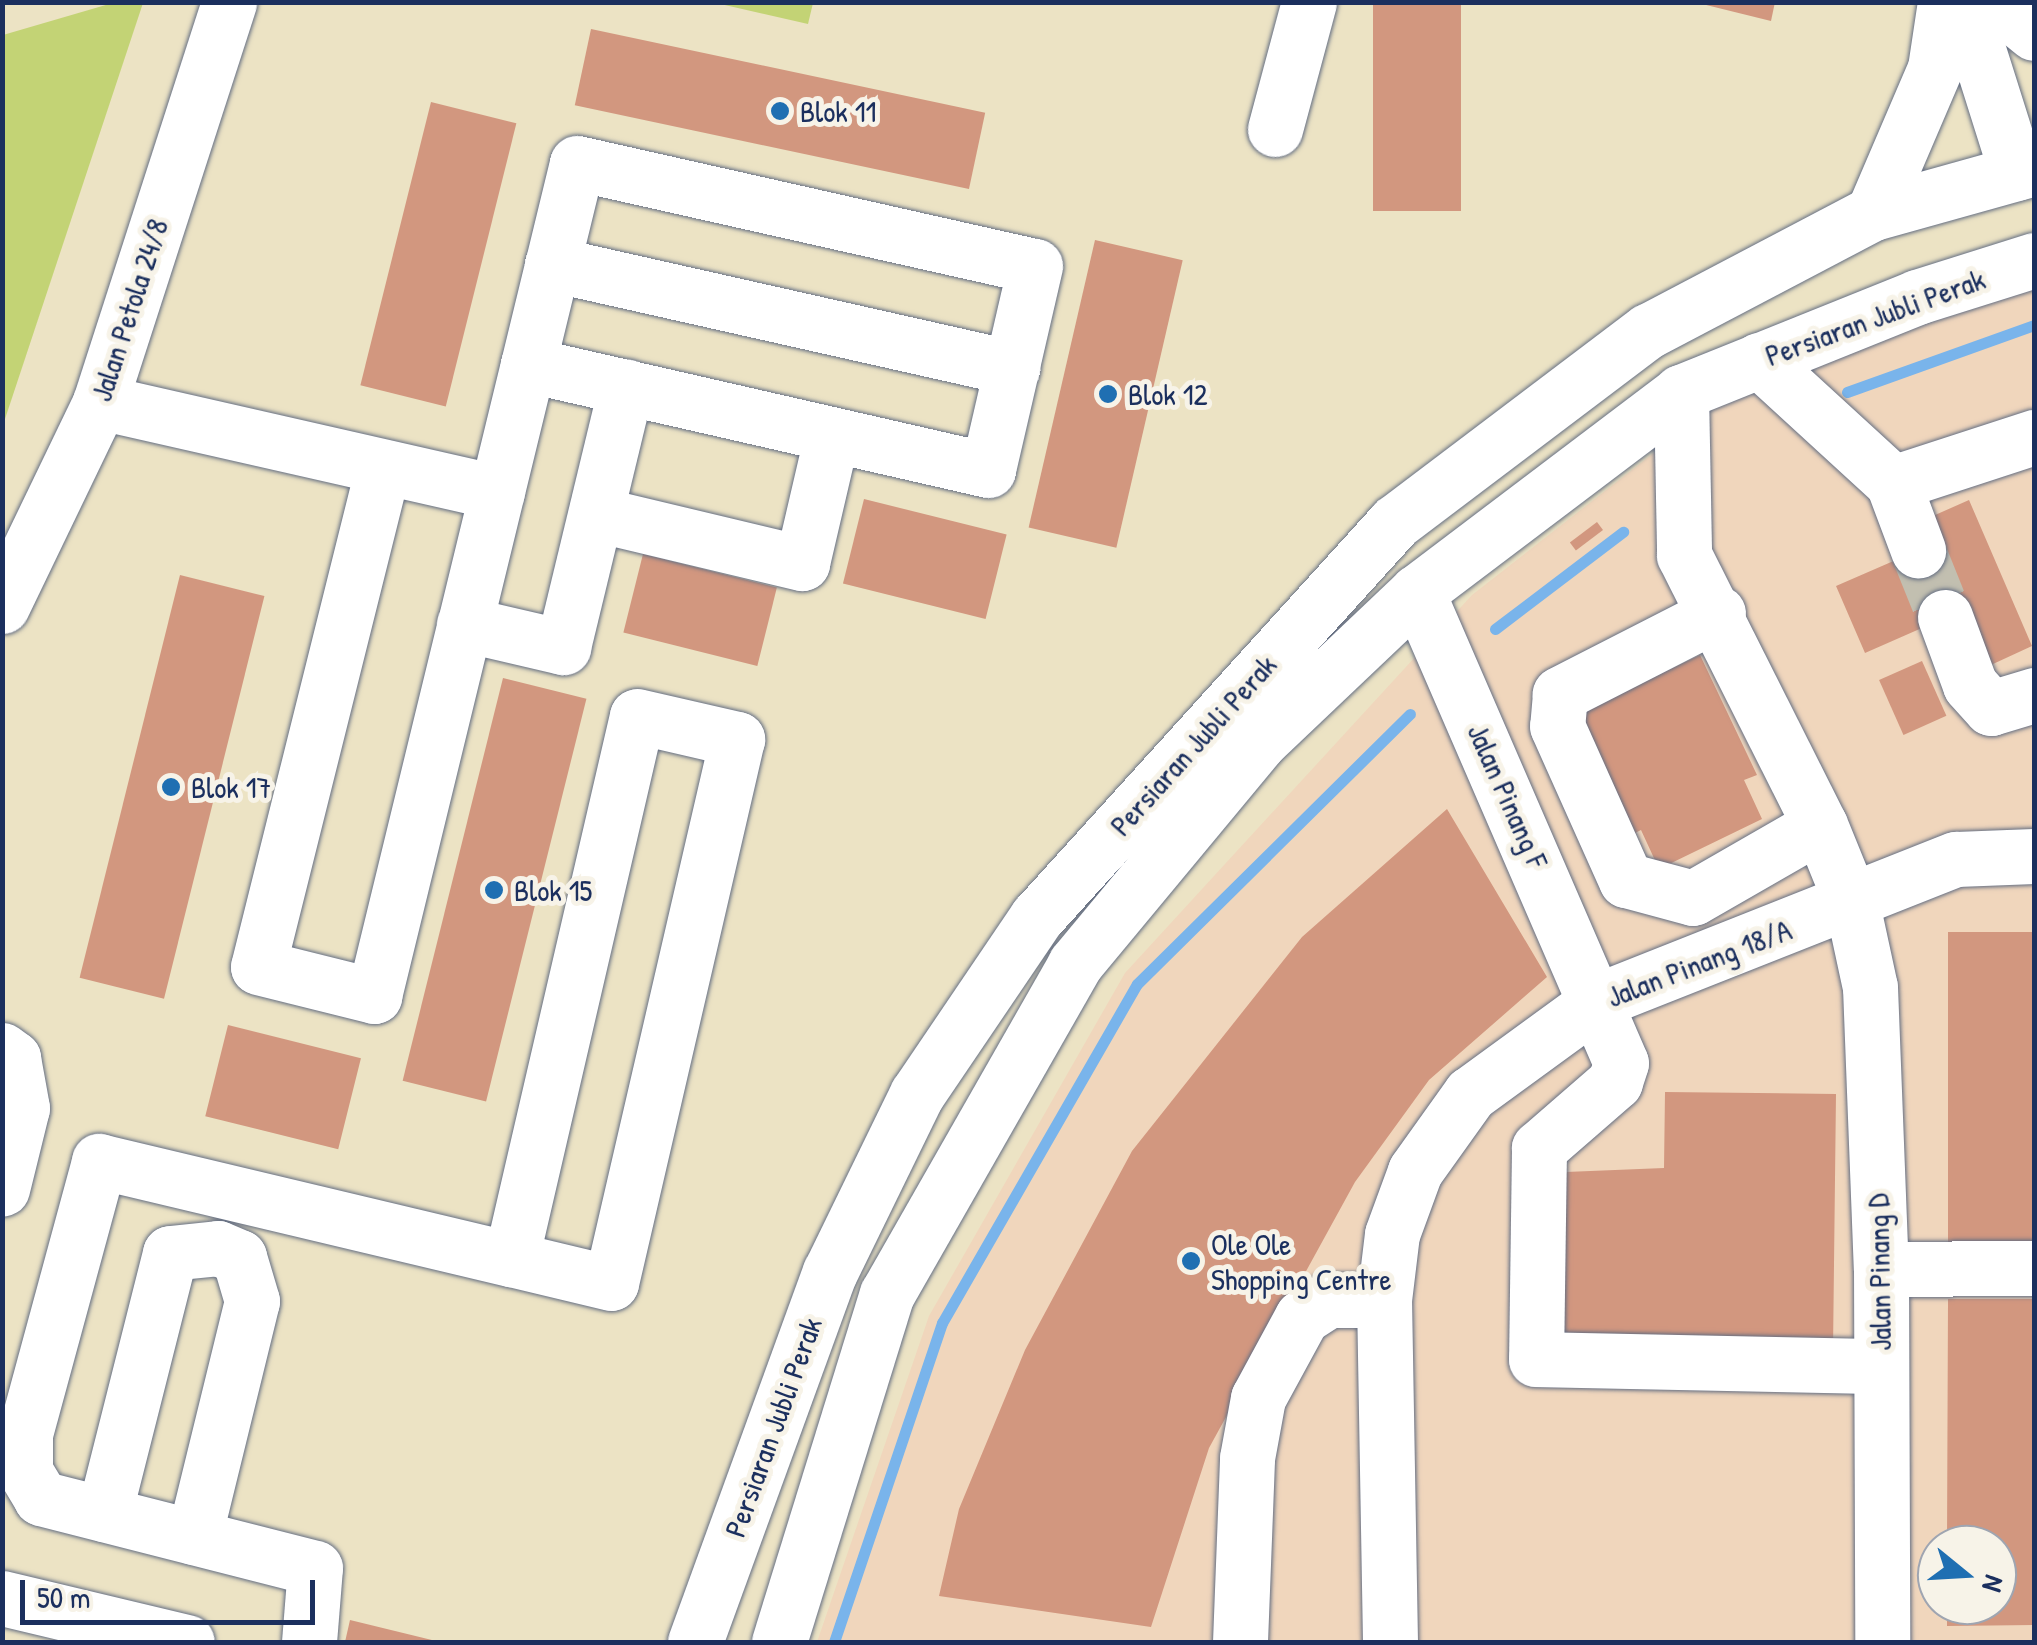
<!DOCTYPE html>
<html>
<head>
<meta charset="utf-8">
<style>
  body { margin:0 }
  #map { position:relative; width:2037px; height:1645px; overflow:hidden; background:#ece3c4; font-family:"Patrick Hand",sans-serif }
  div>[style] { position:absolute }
  .built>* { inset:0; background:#f0d6bc }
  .green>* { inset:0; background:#c3d375 }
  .stream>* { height:11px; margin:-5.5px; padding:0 5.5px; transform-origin:5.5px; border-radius:5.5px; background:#79b4eb }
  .building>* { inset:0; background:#d2977f; transform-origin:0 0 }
  .minor-tunnel>* { height:55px; margin-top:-27.5px; transform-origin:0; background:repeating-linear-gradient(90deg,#c2bfb0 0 55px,transparent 0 83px) }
  .roads { filter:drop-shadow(0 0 2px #646e82) drop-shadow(0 0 2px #646e82) }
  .minor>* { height:55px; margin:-27.5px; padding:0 27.5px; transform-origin:27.5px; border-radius:27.5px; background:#fff }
  .major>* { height:55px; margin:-27.5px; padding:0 27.5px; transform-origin:27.5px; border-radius:27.5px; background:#fff }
  .dots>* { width:28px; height:28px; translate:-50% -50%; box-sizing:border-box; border:5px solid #f7f3e8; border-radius:50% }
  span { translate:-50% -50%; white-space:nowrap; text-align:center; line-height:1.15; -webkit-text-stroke:10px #f7f3e8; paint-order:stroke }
  .poi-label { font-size:30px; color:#1b2f5e }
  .left { translate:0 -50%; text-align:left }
  .street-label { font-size:30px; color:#1b2f5e }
  .frame { position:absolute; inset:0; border:5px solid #1b2f5e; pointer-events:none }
  .north { position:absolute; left:1917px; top:1525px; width:100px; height:100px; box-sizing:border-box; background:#f7f3e8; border:2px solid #9fa5b1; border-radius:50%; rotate:108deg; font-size:28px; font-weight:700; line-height:40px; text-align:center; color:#1b2f5e }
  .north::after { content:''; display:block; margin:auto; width:35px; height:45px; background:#1f6fb2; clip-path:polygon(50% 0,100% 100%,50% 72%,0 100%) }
  .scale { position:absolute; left:20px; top:1580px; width:295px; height:45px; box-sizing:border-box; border:5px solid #1b2f5e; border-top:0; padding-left:12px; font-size:30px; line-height:35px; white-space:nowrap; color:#1b2f5e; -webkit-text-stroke:8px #f7f3e8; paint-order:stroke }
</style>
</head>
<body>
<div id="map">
  <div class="built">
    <div style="clip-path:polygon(evenodd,2034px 287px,2034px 1642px,817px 1642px,929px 1316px,1125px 973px,1472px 595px,1715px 405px,1929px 317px,2034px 287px,1937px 1545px,1997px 1545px,1997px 1605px,1937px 1605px,1937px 1545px)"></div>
  </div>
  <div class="green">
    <div style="clip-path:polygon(116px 2px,143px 3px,3px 425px,3px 35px)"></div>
    <div style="clip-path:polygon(716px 3px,813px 3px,808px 24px)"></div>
  </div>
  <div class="stream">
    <div style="left:1847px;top:392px;width:199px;rotate:-19.7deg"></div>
    <div style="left:1495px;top:629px;width:161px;rotate:-37.2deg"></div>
    <div style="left:834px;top:1642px;width:337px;rotate:-71.3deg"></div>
    <div style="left:942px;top:1323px;width:391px;rotate:-60.1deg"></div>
    <div style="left:1137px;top:984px;width:384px;rotate:-44.7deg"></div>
  </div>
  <div class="building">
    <div style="left:1373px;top:2px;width:88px;height:209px"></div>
    <div style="clip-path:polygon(1694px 2px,1775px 2px,1771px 21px)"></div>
    <div style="left:591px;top:29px;width:403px;height:78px;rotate:12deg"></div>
    <div style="left:431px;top:102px;width:88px;height:292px;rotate:14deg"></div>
    <div style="left:1095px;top:240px;width:90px;height:295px;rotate:13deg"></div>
    <div style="left:864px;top:499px;width:147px;height:87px;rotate:14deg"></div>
    <div style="clip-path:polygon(1969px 500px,2032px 646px,1980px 670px,1956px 613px,1865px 653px,1836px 586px,1928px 546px,1917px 523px)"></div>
    <div style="left:1597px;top:522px;width:10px;height:34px;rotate:53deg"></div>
    <div style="left:643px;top:554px;width:138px;height:81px;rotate:14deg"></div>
    <div style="left:180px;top:575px;width:87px;height:415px;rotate:14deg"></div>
    <div style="clip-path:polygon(1700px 655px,1757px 775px,1744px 780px,1762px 819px,1659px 869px,1641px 830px,1625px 838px,1568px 718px)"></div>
    <div style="left:1922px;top:661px;width:60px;height:47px;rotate:66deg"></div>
    <div style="left:503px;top:678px;width:86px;height:415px;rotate:14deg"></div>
    <div style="clip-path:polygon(1447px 809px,1547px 977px,1429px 1080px,1355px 1182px,1209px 1448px,1151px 1627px,939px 1596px,959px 1509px,1025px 1350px,1132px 1151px,1302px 937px)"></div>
    <div style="left:1948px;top:932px;width:86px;height:319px"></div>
    <div style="left:228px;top:1025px;width:137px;height:94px;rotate:14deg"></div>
    <div style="clip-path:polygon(1665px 1092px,1836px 1094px,1833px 1350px,1564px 1348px,1566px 1172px,1664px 1168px)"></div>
    <div style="clip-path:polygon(1948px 1299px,2034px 1299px,2034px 1625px,1947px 1626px,1947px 1605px,1997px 1605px,1997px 1545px,1947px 1545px)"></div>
    <div style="clip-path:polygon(350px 1620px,436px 1641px,436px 1642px,345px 1642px)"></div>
  </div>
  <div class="minor-tunnel">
    <div style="left:1918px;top:550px;width:72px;rotate:68.1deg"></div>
  </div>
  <div class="roads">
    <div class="minor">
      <div style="left:1963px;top:2px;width:179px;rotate:72.5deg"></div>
      <div style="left:1275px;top:129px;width:131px;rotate:-75deg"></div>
      <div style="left:552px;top:264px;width:472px;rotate:12.7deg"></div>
      <div style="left:1759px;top:360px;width:182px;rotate:42.5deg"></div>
      <div style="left:1893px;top:483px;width:148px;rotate:-18.1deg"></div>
      <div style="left:1681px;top:392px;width:163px;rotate:88.9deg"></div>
      <div style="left:1684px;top:555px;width:302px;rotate:63.3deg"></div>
      <div style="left:1820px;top:825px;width:85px;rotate:67.9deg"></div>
      <div style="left:1852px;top:904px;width:85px;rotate:77.8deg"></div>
      <div style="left:1870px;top:987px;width:282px;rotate:87.8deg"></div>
      <div style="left:1881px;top:1269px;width:373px;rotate:89.8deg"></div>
      <div style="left:100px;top:402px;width:407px;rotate:12.8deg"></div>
      <div style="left:383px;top:467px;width:515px;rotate:104.04deg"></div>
      <div style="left:258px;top:967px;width:120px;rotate:14deg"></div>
      <div style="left:374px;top:996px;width:857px;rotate:-76.3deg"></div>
      <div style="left:577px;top:163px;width:469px;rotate:12.7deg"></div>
      <div style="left:1035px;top:266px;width:209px;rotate:103deg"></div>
      <div style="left:988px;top:470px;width:472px;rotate:-167.1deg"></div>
      <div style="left:1893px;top:483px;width:72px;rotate:69.5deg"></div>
      <div style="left:596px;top:514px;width:212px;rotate:13.4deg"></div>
      <div style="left:802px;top:563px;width:132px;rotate:-76.9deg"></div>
      <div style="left:1417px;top:592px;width:513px;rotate:66.58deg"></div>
      <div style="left:1621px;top:1063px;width:20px;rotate:108deg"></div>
      <div style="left:1615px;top:1082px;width:101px;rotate:139deg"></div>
      <div style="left:1539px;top:1148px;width:211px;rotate:90.8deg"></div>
      <div style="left:1536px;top:1359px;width:345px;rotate:1.2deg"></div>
      <div style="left:2px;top:606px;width:226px;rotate:-64.3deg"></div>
      <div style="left:100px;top:402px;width:420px;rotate:-72.1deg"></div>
      <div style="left:1718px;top:613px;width:178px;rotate:152.9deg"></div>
      <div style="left:1560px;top:694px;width:32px;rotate:95deg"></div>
      <div style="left:1557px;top:726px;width:169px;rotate:65.9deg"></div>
      <div style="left:1626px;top:880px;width:69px;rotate:15deg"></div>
      <div style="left:1693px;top:898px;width:146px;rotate:-29.9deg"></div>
      <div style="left:1945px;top:617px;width:72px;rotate:69.8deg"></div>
      <div style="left:1970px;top:685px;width:31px;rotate:48deg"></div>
      <div style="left:1991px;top:708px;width:45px;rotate:-16.8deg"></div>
      <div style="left:464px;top:624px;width:102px;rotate:13.1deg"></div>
      <div style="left:563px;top:647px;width:268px;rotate:-76.4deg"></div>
      <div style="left:637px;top:716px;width:103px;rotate:13deg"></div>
      <div style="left:737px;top:739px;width:558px;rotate:103.04deg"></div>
      <div style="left:611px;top:1283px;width:103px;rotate:-166.5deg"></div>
      <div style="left:511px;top:1259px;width:557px;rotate:-76.94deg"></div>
      <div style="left:2px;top:1050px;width:14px;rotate:36deg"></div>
      <div style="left:13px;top:1058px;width:51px;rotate:79.8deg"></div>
      <div style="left:22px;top:1108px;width:83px;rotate:103.9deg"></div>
      <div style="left:1881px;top:1269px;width:153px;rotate:-0.4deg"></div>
      <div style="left:104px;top:1514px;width:269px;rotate:-75.8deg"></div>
      <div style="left:170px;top:1253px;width:48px;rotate:-5.9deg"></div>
      <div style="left:218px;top:1248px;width:23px;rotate:23deg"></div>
      <div style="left:239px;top:1257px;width:46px;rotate:73.5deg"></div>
      <div style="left:252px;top:1301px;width:243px;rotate:103.8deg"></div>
      <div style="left:2px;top:1598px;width:190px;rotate:13.4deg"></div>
      <div style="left:309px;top:1642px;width:74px;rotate:-85.4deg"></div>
      <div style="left:315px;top:1568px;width:283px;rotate:-165.7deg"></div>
      <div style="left:41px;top:1498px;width:31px;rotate:-121deg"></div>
      <div style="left:25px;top:1471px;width:37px;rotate:-90deg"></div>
      <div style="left:25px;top:1434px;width:283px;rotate:-74.8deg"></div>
      <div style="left:99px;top:1161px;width:423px;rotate:13.4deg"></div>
      <div style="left:1240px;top:1642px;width:184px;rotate:-87.8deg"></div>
      <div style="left:1247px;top:1458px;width:61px;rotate:-79.6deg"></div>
      <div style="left:1258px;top:1398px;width:92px;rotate:-61.5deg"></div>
      <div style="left:1302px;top:1317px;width:31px;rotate:-33deg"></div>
      <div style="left:1328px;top:1300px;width:56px"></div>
      <div style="left:1390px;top:1642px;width:342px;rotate:-91deg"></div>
      <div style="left:1384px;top:1300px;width:66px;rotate:-83.1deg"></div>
      <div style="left:1392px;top:1234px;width:67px;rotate:-69.9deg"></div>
      <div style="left:1415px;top:1171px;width:95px;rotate:-54.5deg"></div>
      <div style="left:1470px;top:1094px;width:160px;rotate:-36.1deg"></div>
      <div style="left:1599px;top:1000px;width:384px;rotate:-21.6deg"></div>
      <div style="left:1956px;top:859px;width:78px;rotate:-2.2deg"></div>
    </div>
    <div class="major">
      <div style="left:1996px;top:2px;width:49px;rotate:39.2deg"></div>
      <div style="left:1873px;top:213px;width:158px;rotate:-66.8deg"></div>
      <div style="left:1935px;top:68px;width:67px;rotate:-81.4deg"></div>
      <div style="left:695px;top:1642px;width:394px;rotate:-70deg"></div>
      <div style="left:830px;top:1272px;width:198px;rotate:-64deg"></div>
      <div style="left:917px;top:1094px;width:214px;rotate:-55.9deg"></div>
      <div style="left:1037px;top:917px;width:533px;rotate:-47.81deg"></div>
      <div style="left:1395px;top:522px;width:317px;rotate:-37.1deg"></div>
      <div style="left:1648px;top:331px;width:254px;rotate:-27.7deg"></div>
      <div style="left:1873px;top:213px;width:167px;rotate:-15.6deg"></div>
      <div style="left:779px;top:1642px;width:364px;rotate:-72.8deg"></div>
      <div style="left:887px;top:1294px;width:380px;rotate:-60.3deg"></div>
      <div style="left:1075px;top:964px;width:288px;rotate:-50.3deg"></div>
      <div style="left:1259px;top:742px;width:218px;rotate:-43.5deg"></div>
      <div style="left:1417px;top:592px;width:331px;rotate:-37.1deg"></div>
      <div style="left:1681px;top:392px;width:254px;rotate:-21.9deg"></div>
      <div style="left:1917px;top:297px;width:123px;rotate:-17.5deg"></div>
    </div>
  </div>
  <div class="dots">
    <div style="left:780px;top:111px;background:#1f6fb2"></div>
    <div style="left:1108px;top:394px;background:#1f6fb2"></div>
    <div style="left:171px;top:787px;background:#1f6fb2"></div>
    <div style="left:494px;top:890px;background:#1f6fb2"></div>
    <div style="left:1191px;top:1261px;background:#1f6fb2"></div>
  </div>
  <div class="poi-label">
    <span class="left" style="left:800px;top:111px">Blok 11</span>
    <span class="left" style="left:1128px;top:394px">Blok 12</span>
    <span class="left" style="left:191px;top:787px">Blok 17</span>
    <span class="left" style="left:514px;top:890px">Blok 15</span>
    <span class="left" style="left:1211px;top:1261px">Ole Ole<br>Shopping Centre</span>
  </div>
  <div class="street-label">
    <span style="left:129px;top:310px;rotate:-72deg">Jalan Petola 24/8</span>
    <span style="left:1875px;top:317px;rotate:-20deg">Persiaran Jubli Perak</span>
    <span style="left:1193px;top:745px;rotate:-48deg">Persiaran Jubli Perak</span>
    <span style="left:1508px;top:796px;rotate:66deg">Jalan Pinang F</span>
    <span style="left:1699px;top:963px;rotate:-21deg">Jalan Pinang 18/A</span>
    <span style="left:1879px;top:1272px;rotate:-91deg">Jalan Pinang D</span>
    <span style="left:773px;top:1427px;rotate:-70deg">Persiaran Jubli Perak</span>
  </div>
  <div class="frame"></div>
  <div class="north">N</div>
  <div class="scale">50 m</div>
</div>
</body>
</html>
